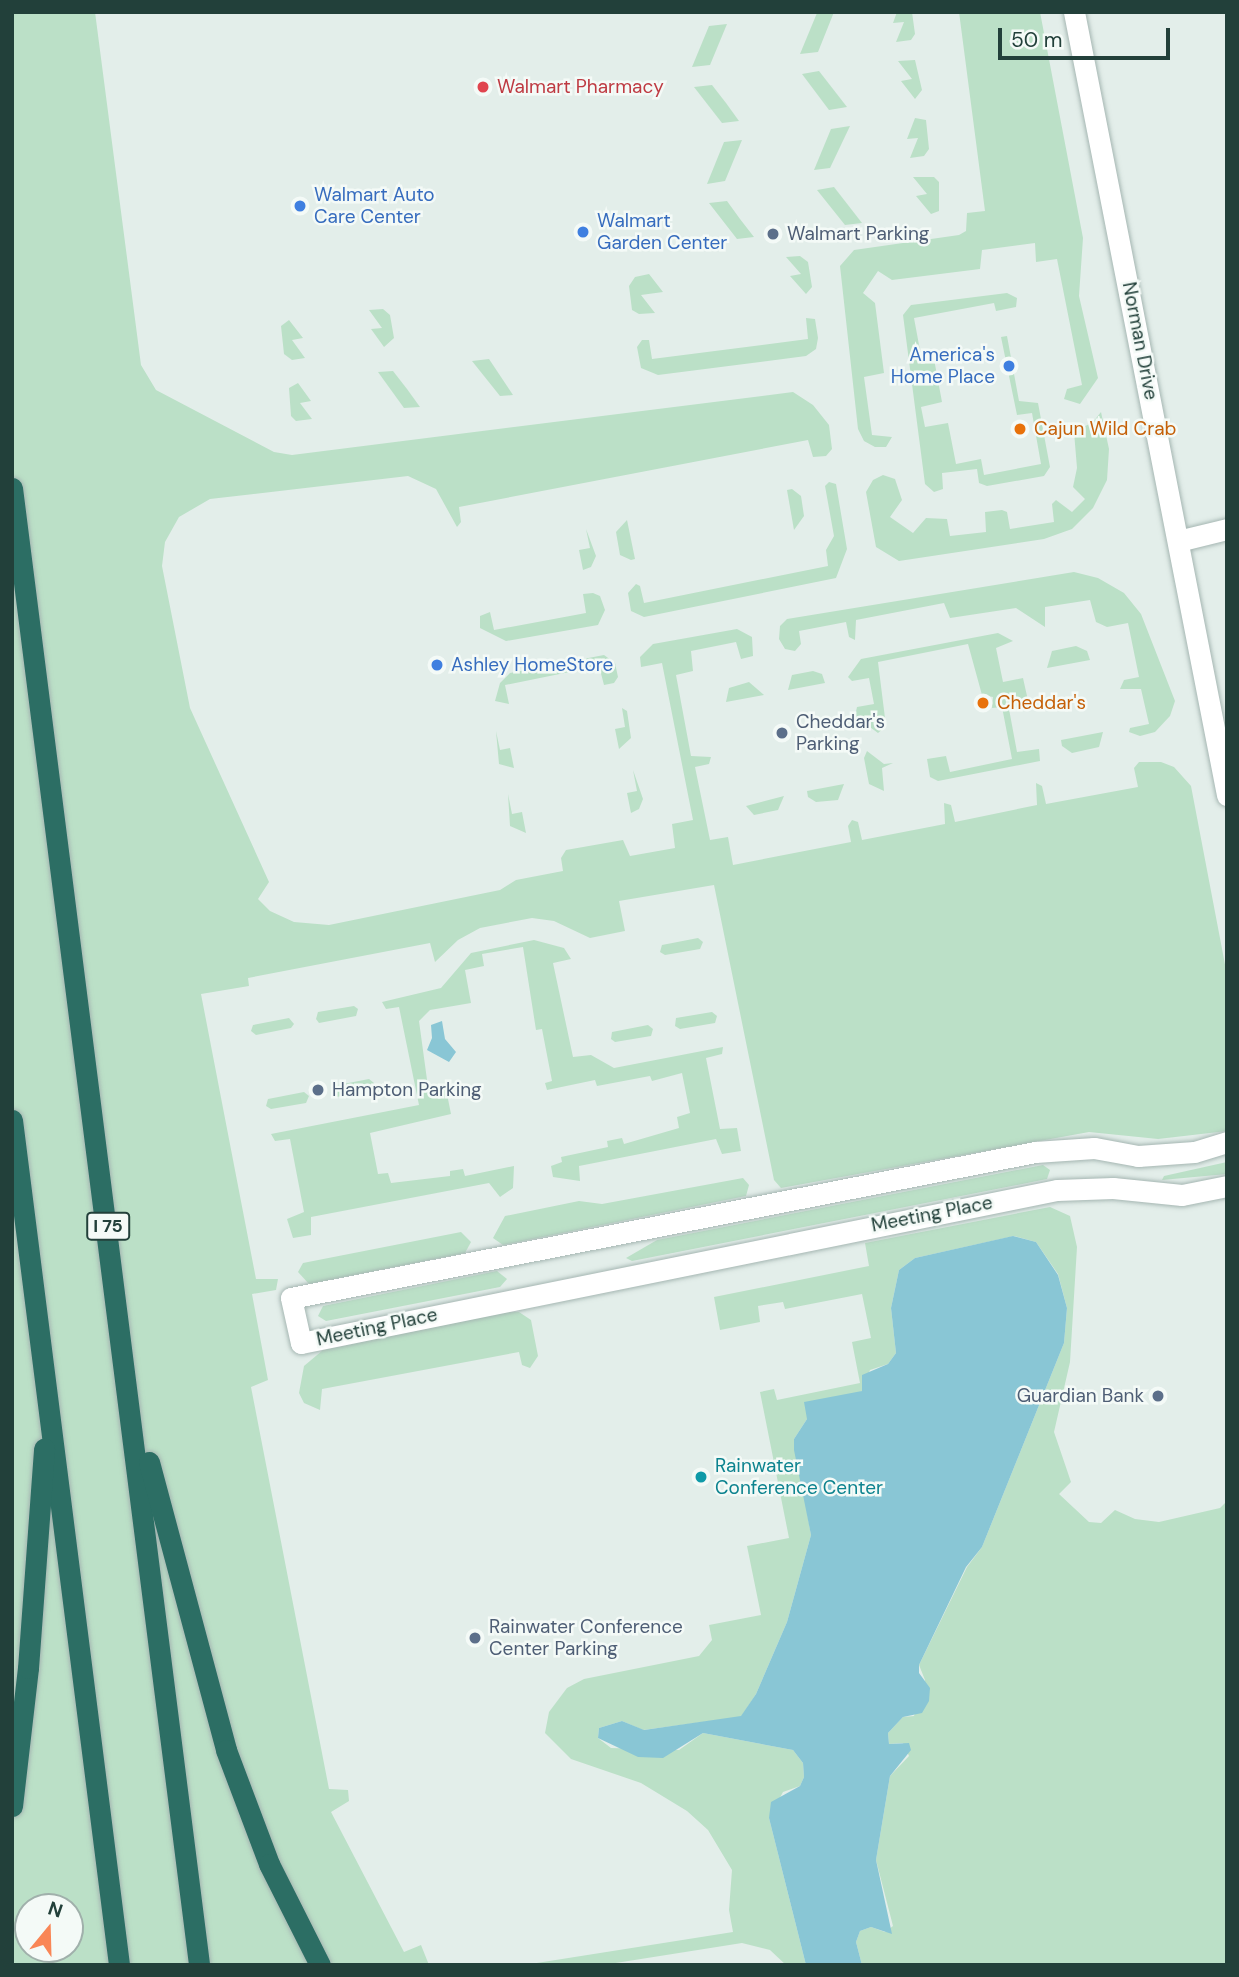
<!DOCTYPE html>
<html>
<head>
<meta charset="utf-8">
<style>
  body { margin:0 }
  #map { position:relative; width:1239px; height:1977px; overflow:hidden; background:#e3eeea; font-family:"DM Sans",sans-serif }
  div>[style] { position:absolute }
  .green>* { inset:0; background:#bbe0c7 }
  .water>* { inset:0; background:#89c6d5 }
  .roads { filter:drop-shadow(0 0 2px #a5b6b2) drop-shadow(0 0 2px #a5b6b2) }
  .minor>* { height:21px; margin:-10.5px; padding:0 10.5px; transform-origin:10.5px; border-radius:10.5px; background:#fff }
  .highway>* { height:21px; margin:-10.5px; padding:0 10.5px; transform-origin:10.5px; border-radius:10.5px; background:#2c6e64 }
  .dots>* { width:19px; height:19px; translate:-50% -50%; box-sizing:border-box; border:4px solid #f4faf7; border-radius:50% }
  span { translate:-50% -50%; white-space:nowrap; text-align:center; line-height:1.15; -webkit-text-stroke:5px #f4faf7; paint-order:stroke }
  .shield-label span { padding:2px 5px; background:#f4faf7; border:2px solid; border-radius:5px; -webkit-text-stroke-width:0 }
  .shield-label { font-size:18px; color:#22403a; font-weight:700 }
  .health-label { font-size:19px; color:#be3a42 }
  .left { translate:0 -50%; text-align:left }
  .shop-label { font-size:19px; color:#366cbe }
  .right { translate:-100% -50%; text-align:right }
  .service-label { font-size:19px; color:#4e5e75 }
  .street-label { font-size:19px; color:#22403a }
  .food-label { font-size:19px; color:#c56008 }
  .culture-label { font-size:19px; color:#0d838f }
  .frame { position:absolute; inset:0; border:14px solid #22403a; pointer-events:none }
  .north { position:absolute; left:14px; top:1893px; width:70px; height:70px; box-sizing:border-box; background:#f4faf7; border:2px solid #a0b0ab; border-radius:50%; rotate:19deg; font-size:19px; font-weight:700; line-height:28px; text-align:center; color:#22403a }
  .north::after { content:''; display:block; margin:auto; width:24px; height:32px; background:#f98656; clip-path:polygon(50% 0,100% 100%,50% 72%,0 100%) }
  .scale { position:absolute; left:998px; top:28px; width:172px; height:32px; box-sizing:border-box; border:4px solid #22403a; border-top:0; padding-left:9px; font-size:21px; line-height:24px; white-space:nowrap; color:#22403a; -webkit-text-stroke:5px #f4faf7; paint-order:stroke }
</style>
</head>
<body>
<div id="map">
  <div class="green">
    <div style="clip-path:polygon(evenodd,12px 12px,95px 12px,141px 365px,156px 390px,274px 452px,292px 455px,793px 392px,813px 405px,829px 425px,832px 449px,826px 456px,813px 457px,808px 440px,459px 507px,461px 522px,457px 527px,436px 489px,408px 476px,210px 499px,179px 517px,165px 542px,162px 566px,190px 708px,269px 882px,258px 899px,270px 911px,294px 922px,329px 925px,500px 890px,516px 880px,563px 871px,561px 858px,566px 850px,623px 840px,630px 856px,675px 848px,672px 824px,693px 820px,662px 663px,641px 667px,640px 657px,653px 644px,737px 629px,752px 637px,753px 656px,741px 659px,736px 642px,691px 651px,693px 671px,676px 675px,691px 756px,711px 757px,709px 764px,695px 767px,710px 840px,728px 837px,733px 865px,851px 842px,848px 826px,852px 820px,858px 822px,862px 840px,945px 824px,944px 803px,951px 805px,955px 822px,1037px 805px,1036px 783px,1042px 786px,1046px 804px,1138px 787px,1134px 768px,1139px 762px,1161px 762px,1174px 767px,1191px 786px,1227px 975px,1227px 1131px,1158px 1139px,1089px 1132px,781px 1188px,774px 1180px,714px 885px,619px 901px,625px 931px,590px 938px,554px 921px,532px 918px,480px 928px,458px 940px,435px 962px,430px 943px,248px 978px,249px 986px,201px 994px,256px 1279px,278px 1279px,276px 1290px,252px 1294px,268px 1380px,251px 1387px,329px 1789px,348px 1790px,349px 1801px,331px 1812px,404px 1952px,421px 1945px,429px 1965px,12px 1965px,12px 12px,28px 1907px,70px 1907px,70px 1949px,28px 1949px,28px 1907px)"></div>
    <div style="clip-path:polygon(834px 12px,818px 52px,800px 54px,817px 13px)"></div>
    <div style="clip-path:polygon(897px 12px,912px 12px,915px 34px,911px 40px,896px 42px,904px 22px,893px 23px)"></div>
    <div style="clip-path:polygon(959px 12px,1040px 12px,1083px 238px,1079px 296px,1098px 378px,1080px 404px,1064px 399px,1067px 389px,1082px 385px,1057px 259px,1036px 262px,1035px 243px,982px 250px,980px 269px,892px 280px,878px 271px,863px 293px,875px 303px,884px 373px,864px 377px,872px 435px,892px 437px,886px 447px,875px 447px,864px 441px,858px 429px,840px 266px,854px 250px,959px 235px,966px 231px,967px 213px,985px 211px)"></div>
    <div style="clip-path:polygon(727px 24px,710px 65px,692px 67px,709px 26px)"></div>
    <div style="clip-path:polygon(915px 60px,922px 90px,915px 99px,901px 81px,912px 79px,898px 61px)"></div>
    <div style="clip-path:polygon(819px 71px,847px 107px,829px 110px,802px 74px)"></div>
    <div style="clip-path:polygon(712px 85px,726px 103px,739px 121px,722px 123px,694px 87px)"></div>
    <div style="clip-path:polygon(915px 118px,926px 120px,929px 149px,924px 156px,910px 158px,918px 138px,907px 139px)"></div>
    <div style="clip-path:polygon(850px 126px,830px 168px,814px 170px,831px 129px)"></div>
    <div style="clip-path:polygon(742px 140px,725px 181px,707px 184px,724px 142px)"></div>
    <div style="clip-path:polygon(913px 177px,934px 177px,939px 182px,939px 211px,931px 214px,916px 196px,927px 194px)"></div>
    <div style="clip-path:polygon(834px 187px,862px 223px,845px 225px,817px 190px)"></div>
    <div style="clip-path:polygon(727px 201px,740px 219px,754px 237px,737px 239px,709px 203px)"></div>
    <div style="clip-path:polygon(800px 256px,808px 262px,812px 287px,806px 294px,790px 276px,801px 274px,786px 257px)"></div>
    <div style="clip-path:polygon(649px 274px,663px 292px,641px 295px,655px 313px,639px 314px,632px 310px,629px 286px,635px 277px)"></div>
    <div style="clip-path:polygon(1007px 293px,1017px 298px,1016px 307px,996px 311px,994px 303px,914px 318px,922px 361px,934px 359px,942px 402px,921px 407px,925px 427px,948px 423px,956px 464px,981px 459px,984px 475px,1041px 464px,1032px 413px,1017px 415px,1001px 337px,1007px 336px,1019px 401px,1038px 403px,1050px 467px,1044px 476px,987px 486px,979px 483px,977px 469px,942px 473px,943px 489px,934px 492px,925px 484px,903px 315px,911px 305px)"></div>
    <div style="clip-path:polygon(383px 309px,390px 315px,394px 338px,384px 347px,371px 329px,382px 328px,369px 310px)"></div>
    <div style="clip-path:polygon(806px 318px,815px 319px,818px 338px,816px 349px,806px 356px,658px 375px,641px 368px,637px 347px,642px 340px,649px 340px,652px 359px,808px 339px)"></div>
    <div style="clip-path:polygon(289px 320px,303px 338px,292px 340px,305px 358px,292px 360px,284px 354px,281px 326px)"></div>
    <div style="clip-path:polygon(489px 359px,513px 395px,500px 396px,472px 361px)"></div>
    <div style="clip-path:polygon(393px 371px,407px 389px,420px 407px,404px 408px,378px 372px)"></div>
    <div style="clip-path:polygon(298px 383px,311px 401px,300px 403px,312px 419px,296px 421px,291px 416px,289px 388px)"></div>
    <div style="clip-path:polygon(1101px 412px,1109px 449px,1107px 480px,1093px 508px,1072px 529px,1044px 539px,899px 561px,876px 547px,866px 492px,873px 480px,883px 475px,895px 479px,902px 500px,890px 517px,913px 533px,926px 518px,947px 519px,950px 536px,986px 532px,985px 512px,1002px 510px,1007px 512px,1010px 529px,1054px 522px,1052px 504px,1056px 500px,1072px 512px,1085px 499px,1073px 487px,1077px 468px,1074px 432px,1093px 422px)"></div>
    <div style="clip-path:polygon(829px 482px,836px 484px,847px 549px,836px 578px,644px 617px,631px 611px,628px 593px,636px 584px,640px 586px,644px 603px,828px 566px,826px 550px,834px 536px,825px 486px)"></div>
    <div style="clip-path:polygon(792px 489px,801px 496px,804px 516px,794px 530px,787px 490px)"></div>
    <div style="clip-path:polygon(627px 520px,635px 559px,631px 560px,620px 555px,616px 532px)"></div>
    <div style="clip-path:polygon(586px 529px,596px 556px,591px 567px,583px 570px,579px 550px,590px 548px)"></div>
    <div style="clip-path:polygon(1074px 572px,1098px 578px,1124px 593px,1141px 614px,1175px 701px,1170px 716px,1155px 732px,1140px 736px,1129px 732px,1130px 728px,1149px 724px,1141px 689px,1120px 689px,1124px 680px,1139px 677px,1128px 623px,1107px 627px,1096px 622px,1090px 600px,1045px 607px,1045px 627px,1016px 608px,950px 618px,944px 603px,856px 620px,855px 640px,849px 637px,846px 622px,799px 631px,801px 644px,795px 651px,785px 649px,779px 639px,780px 626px,787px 619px)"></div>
    <div style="clip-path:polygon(593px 593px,600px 596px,605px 610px,598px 625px,506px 641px,480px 628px,480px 616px,490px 612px,494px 630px,586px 613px,583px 594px)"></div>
    <div style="clip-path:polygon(998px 633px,1013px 641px,996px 648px,1003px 682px,1023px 678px,1029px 705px,1009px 709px,1017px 752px,1039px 749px,1040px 761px,938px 781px,930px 777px,927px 759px,946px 756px,950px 772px,1012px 759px,1002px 707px,992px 708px,993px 697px,982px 695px,968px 644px,878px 662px,886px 726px,878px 733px,855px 716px,857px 707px,874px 704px,869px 678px,852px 681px,848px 677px,861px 659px)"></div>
    <div style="clip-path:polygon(1076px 646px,1087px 651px,1090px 660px,1047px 668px,1052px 651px)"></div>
    <div style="clip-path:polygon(604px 655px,615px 663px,618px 677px,614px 683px,604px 685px,599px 666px,505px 685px,509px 704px,495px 701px,500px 683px,510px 673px)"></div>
    <div style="clip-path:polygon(813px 671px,822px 674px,825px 683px,788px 690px,792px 675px)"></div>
    <div style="clip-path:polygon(749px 682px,764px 695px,726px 702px,729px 688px)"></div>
    <div style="clip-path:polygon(622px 708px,627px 711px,631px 738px,619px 749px,615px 729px,625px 727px)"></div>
    <div style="clip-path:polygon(496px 731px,500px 750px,510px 748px,514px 768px,499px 764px)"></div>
    <div style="clip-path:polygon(1103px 732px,1099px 747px,1072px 753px,1062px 746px,1061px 740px)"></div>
    <div style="clip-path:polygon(867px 751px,884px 764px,893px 763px,882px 768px,884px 791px,869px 784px,864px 758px)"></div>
    <div style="clip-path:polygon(633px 770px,643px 799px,639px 809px,631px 813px,627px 793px,637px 791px)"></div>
    <div style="clip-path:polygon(844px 784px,838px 800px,816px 802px,808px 797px,807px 791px)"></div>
    <div style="clip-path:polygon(508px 794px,512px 814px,522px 812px,526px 833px,510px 826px)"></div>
    <div style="clip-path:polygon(784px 796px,778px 810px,754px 815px,746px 806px)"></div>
    <div style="clip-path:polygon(698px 938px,703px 942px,700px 949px,665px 955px,660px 952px,662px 945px)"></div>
    <div style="clip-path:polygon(534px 940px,564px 948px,571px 959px,553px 963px,573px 1057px,591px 1055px,614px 1068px,723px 1047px,722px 1054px,706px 1058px,720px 1129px,737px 1128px,741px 1151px,722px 1154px,716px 1139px,579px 1166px,580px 1181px,553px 1177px,551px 1166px,562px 1162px,561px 1157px,608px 1147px,607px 1141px,622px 1138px,624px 1144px,679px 1128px,677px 1117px,690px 1113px,682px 1073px,652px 1081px,650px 1076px,597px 1086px,595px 1080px,547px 1090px,545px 1083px,552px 1081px,542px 1029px,536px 1030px,523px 947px,482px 954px,484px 966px,465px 970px,471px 1003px,430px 1010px,419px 1021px,428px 1087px,445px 1084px,451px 1114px,370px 1133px,378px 1174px,388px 1173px,391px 1183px,450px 1176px,450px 1171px,463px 1169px,465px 1176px,514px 1166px,513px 1188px,500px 1197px,489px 1183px,311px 1217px,311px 1235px,293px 1238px,287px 1219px,304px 1212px,290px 1139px,275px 1141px,271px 1134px,419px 1105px,399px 1007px,386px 1009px,382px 1002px,441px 988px,471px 953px)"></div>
    <div style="clip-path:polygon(354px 1006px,358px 1009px,356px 1016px,319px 1023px,316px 1019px,318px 1012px)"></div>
    <div style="clip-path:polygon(712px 1012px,717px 1016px,715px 1023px,680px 1029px,675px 1026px,676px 1018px)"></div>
    <div style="clip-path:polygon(289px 1018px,294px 1024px,291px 1028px,256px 1035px,251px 1031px,253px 1025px)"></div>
    <div style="clip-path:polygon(648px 1025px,653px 1029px,651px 1036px,615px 1042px,611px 1039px,612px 1032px)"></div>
    <div style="clip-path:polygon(369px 1079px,374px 1083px,371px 1091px,336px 1097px,331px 1093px,333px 1086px)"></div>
    <div style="clip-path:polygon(304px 1092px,309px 1096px,306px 1103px,271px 1109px,266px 1106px,268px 1099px)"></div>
    <div style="clip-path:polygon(1227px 1162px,1227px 1174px,1162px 1180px,1164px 1176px)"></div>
    <div style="clip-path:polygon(1043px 1165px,1050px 1170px,1047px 1179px,632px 1261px,626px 1258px,657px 1240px)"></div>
    <div style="clip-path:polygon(743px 1178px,749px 1185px,746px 1196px,503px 1245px,493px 1238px,505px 1216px,579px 1201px,602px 1204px)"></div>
    <div style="clip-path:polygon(1050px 1207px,1070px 1216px,1077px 1247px,1070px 1362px,1054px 1432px,1071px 1482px,1059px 1494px,1089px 1522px,1101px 1523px,1115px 1510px,1135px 1519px,1159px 1522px,1220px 1508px,1227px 1501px,1227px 1965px,862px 1965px,856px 1942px,860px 1931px,871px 1927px,885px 1932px,893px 1926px,876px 1860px,890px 1776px,909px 1756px,903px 1743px,889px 1744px,888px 1733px,903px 1717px,914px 1716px,925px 1680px,919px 1665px,967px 1567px,982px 1547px,1064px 1343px,1067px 1308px,1058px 1274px,1036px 1242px,1014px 1236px,915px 1258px,899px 1270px,891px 1308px,896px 1353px,888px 1364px,870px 1370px,862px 1391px,807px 1419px,794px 1439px,811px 1535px,787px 1622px,756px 1694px,741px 1717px,643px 1730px,622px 1721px,599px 1728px,598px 1738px,611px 1748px,679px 1750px,703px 1733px,793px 1750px,803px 1763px,804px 1777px,800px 1786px,783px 1792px,769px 1818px,806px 1965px,786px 1965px,770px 1950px,742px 1943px,603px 1965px,524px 1965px,733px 1932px,729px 1910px,732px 1870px,708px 1830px,687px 1811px,641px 1783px,571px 1759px,545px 1733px,549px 1712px,567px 1688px,584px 1679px,699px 1656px,712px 1640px,709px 1625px,761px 1615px,747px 1546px,789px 1538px,760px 1392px,774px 1389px,777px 1400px,860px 1383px,852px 1342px,871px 1338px,862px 1294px,785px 1309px,783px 1302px,758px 1306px,760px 1322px,720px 1330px,714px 1297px,869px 1266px,865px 1243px)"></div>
    <div style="clip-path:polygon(461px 1232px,471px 1242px,465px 1253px,309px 1284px,298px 1272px,303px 1263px)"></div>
    <div style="clip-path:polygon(497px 1271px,507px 1279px,500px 1287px,326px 1321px,318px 1316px,323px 1306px)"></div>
    <div style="clip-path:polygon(507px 1312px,519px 1312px,531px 1320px,538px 1356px,530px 1368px,522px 1365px,519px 1352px,322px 1389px,320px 1410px,304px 1403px,299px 1393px,304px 1366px,323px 1350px)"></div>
  </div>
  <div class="water">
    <div style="clip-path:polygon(442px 1021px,445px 1039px,456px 1052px,449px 1062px,427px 1050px,432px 1038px,431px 1025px)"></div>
    <div style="clip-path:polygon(1013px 1236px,1036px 1242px,1058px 1275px,1067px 1308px,1064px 1343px,982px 1547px,966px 1567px,919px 1665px,919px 1673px,930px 1688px,929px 1701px,922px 1713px,903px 1717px,888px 1733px,889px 1744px,909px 1743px,911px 1750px,890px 1776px,876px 1860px,892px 1934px,871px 1927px,860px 1931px,856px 1942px,862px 1965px,806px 1965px,769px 1818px,771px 1802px,800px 1786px,804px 1777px,803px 1763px,793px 1750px,703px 1733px,663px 1758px,638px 1757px,598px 1738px,599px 1728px,622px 1721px,644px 1730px,741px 1716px,756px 1694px,787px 1622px,811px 1535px,794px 1450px,794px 1439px,807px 1419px,804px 1402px,862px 1391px,862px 1375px,888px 1364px,896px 1353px,891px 1308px,899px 1270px,915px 1258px)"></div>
  </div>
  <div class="roads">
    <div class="minor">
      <div style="left:1074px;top:12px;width:798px;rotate:78.94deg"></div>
      <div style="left:1178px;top:541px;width:50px;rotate:-13.8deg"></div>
      <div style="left:1227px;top:1142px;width:34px;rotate:163deg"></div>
      <div style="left:1194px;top:1152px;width:56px;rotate:175.9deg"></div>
      <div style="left:1138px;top:1156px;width:45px;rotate:-169.7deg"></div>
      <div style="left:1094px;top:1148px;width:59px;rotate:176.1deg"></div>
      <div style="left:1035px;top:1152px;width:758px;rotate:168.9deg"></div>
      <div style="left:291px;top:1298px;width:46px;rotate:77.5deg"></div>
      <div style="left:301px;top:1343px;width:771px;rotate:-11.44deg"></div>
      <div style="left:1057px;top:1190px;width:56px;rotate:-2deg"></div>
      <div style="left:1113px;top:1188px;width:69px;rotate:5.8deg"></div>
      <div style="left:1182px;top:1195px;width:46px;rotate:-11.3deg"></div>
    </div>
    <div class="highway">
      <div style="left:12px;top:488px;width:1489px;rotate:82.78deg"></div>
      <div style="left:12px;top:1120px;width:852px;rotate:82.78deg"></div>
      <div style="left:149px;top:1462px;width:298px;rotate:75deg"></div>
      <div style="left:226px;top:1750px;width:122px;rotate:69.3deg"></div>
      <div style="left:269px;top:1864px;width:113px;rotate:63.2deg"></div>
      <div style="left:12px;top:1806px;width:139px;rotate:-83.4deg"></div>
      <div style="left:28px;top:1668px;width:220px;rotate:-85.8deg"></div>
    </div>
  </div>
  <div class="dots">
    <div style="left:483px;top:87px;background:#e0444e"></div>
    <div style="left:300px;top:206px;background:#3f7fe0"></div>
    <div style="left:583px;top:232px;background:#3f7fe0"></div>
    <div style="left:773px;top:234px;background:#5c6f8a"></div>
    <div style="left:1009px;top:366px;background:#3f7fe0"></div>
    <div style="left:1020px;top:429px;background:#e8710a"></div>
    <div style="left:437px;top:665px;background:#3f7fe0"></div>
    <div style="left:983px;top:703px;background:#e8710a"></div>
    <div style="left:782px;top:733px;background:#5c6f8a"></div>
    <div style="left:318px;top:1090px;background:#5c6f8a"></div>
    <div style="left:1158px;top:1396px;background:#5c6f8a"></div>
    <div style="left:701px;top:1477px;background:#0f9aa8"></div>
    <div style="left:475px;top:1638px;background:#5c6f8a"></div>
  </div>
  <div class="shield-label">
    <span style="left:108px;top:1226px">I 75</span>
  </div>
  <div class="health-label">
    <span class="left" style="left:497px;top:87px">Walmart Pharmacy</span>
  </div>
  <div class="shop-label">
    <span class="left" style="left:314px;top:206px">Walmart Auto<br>Care Center</span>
    <span class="left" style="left:597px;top:232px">Walmart<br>Garden Center</span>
    <span class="right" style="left:995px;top:366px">America's<br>Home Place</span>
    <span class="left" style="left:451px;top:665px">Ashley HomeStore</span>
  </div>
  <div class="service-label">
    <span class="left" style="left:787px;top:234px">Walmart Parking</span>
    <span class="left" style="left:796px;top:733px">Cheddar's<br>Parking</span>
    <span class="left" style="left:332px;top:1090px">Hampton Parking</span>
    <span class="right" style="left:1144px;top:1396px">Guardian Bank</span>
    <span class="left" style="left:489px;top:1638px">Rainwater Conference<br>Center Parking</span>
  </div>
  <div class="street-label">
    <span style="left:1140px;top:341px;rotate:79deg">Norman Drive</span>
    <span style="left:932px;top:1214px;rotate:-11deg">Meeting Place</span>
    <span style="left:377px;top:1327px;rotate:-12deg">Meeting Place</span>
  </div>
  <div class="food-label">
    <span class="left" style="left:1034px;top:429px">Cajun Wild Crab</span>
    <span class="left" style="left:997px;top:703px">Cheddar's</span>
  </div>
  <div class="culture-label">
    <span class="left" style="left:715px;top:1477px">Rainwater<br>Conference Center</span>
  </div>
  <div class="frame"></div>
  <div class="north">N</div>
  <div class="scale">50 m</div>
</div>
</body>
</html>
